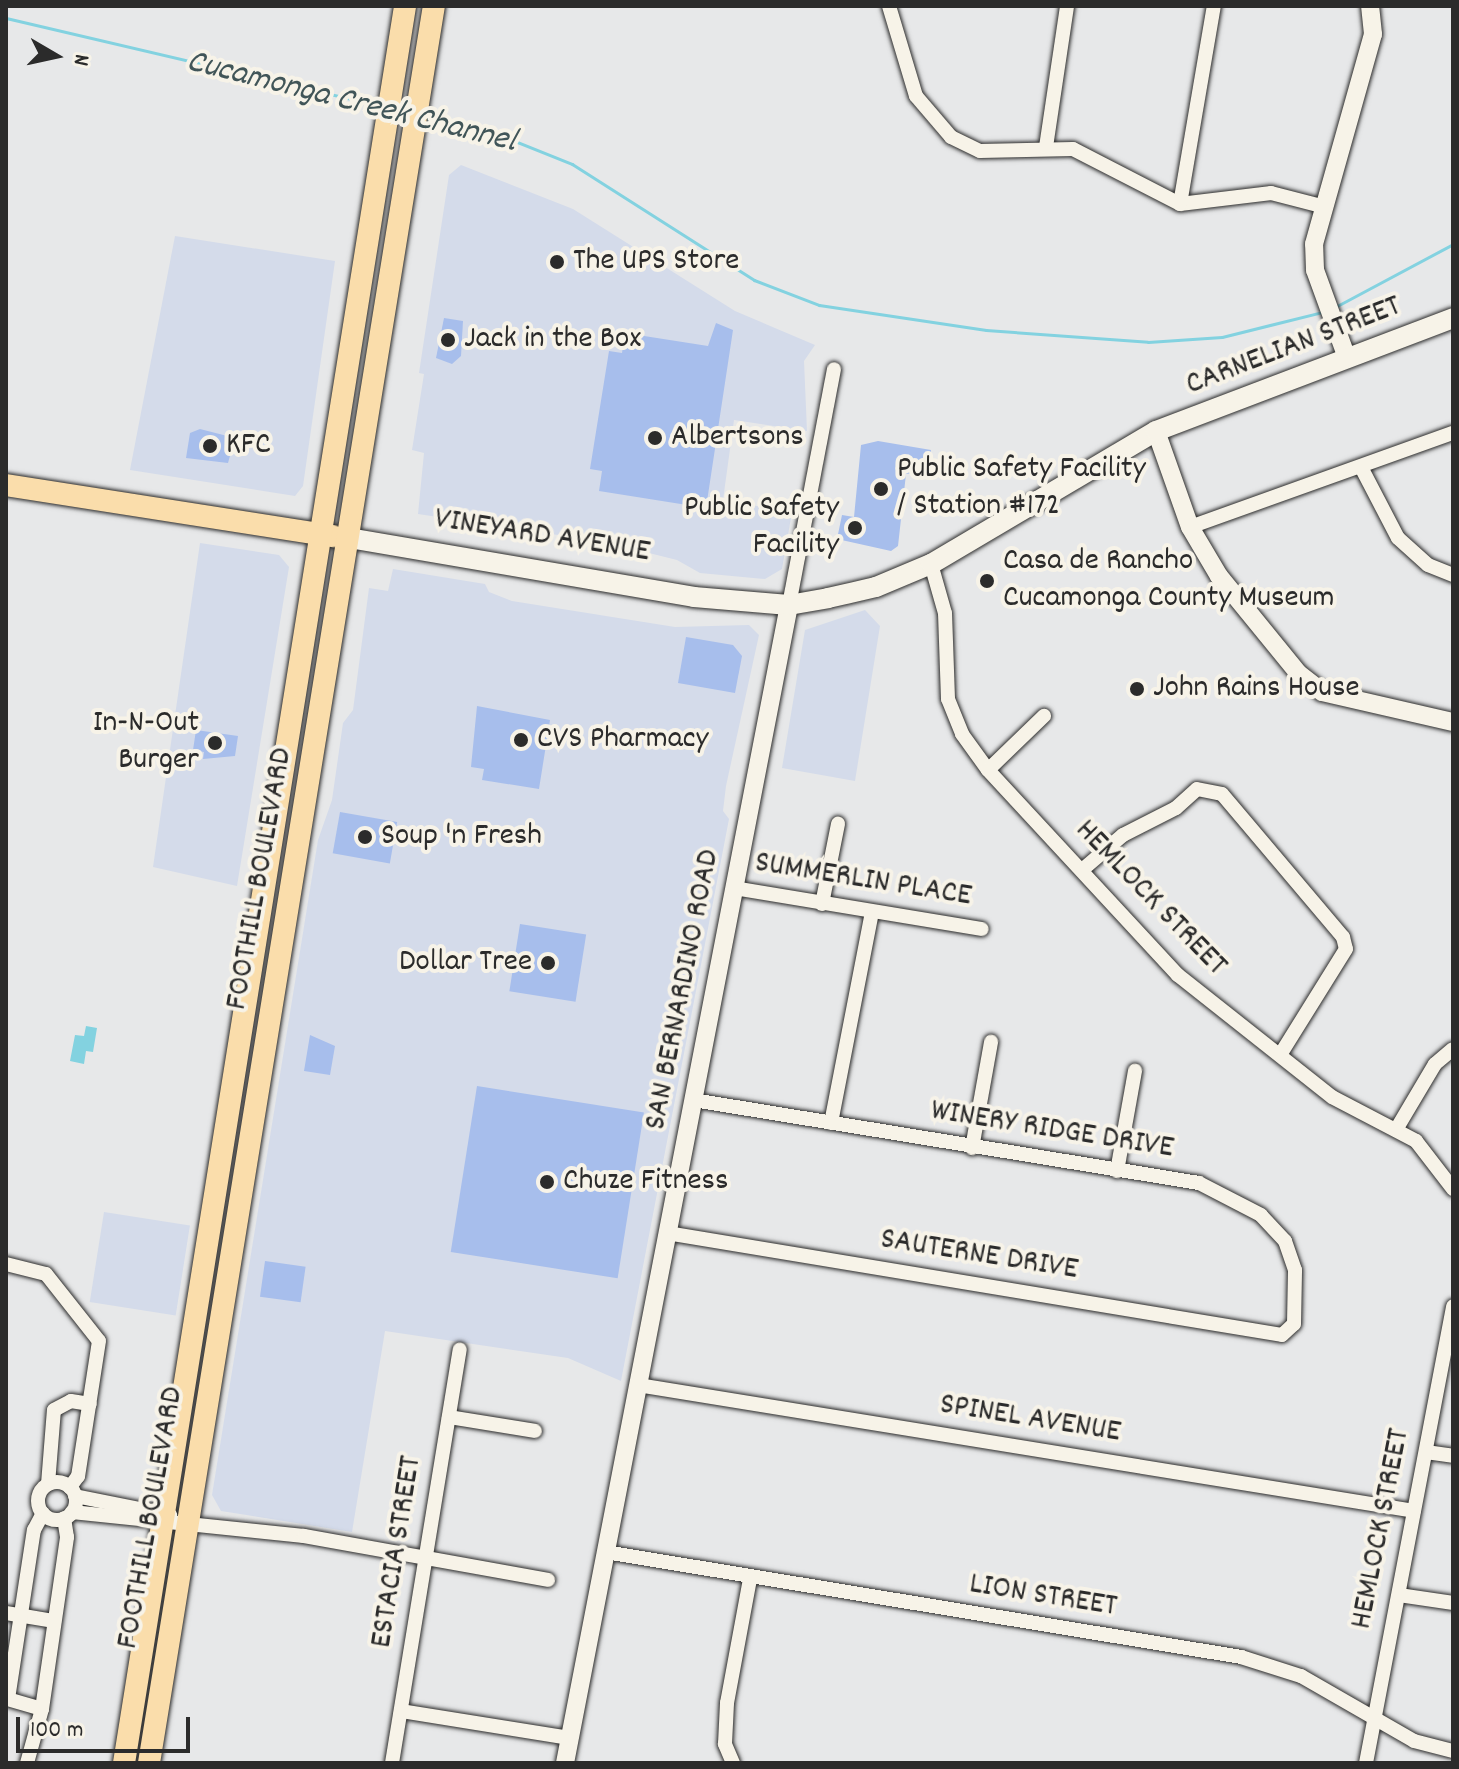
<!DOCTYPE html>
<html>
<head>
<meta charset="utf-8">
<style>
  body { margin:0 }
  #map { position:relative; width:1459px; height:1769px; overflow:hidden; background:#e7e8e9; font-family:Dekko,sans-serif }
  div>[style] { position:absolute }
  .built>* { inset:0; background:#d4dbea; transform-origin:0 0 }
  .water>* { inset:0; background:#83d2e0 }
  .stream>* { height:3px; margin:-1.5px; padding:0 1.5px; transform-origin:1.5px; border-radius:1.5px; background:#83d2e0 }
  .building>* { inset:0; background:#a7beec; transform-origin:0 0 }
  .roads { filter:drop-shadow(0 0 2px #2b2b2b) drop-shadow(0 0 2px #2b2b2b) }
  .minor>* { height:14px; margin:-7px; padding:0 7px; transform-origin:7px; border-radius:7px; background:#f7f3e8 }
  .minor>.ring { margin:-7px; padding:0; box-sizing:content-box; background:none; border:14px solid #f7f3e8; border-radius:50% }
  .tertiary>* { height:18px; margin:-9px; padding:0 9px; transform-origin:9px; border-radius:9px; background:#f7f3e8 }
  .secondary>* { height:20px; margin:-10px; padding:0 10px; transform-origin:10px; border-radius:10px; background:#f7f3e8 }
  .primary>* { height:22px; margin:-11px; padding:0 11px; transform-origin:11px; border-radius:11px; background:#faddab }
  .dots>* { width:22px; height:22px; translate:-50% -50%; box-sizing:border-box; border:4px solid #f7f3e8; border-radius:50% }
  span { translate:-50% -50%; white-space:nowrap; text-align:center; line-height:1.15; -webkit-text-stroke:8px #f7f3e8; paint-order:stroke }
  .poi-label { font-size:32px; color:#2b2b2b }
  .left { translate:0 -50%; text-align:left }
  .right { translate:-100% -50%; text-align:right }
  .street-label { font-size:32px; color:#2b2b2b }
  .water-label { font-size:34px; color:#415558; font-style:italic }
  .frame { position:absolute; inset:0; border:8px solid #2b2b2b; pointer-events:none }
  .north { position:absolute; left:16px; top:16px; width:80px; height:80px; -webkit-text-stroke:6px #f7f3e8; paint-order:stroke; rotate:99deg; font-size:22px; font-weight:700; line-height:32px; text-align:center; color:#2b2b2b }
  .north::after { content:''; display:block; margin:auto; width:28px; height:36px; background:#2b2b2b; clip-path:polygon(50% 0,100% 100%,50% 72%,0 100%) }
  .scale { position:absolute; left:16px; top:1717px; width:174px; height:36px; box-sizing:border-box; border:4px solid #2b2b2b; border-top:0; padding-left:10px; font-size:24px; line-height:28px; white-space:nowrap; color:#2b2b2b; -webkit-text-stroke:6px #f7f3e8; paint-order:stroke }
</style>
</head>
<body>
<div id="map">
  <div class="built">
    <div style="clip-path:polygon(461px 165px,573px 209px,735px 311px,815px 345px,804px 361px,807px 431px,734px 420px,723px 500px,792px 512px,782px 569px,765px 579px,700px 573px,677px 560px,605px 542px,418px 514px,424px 453px,412px 450px,424px 374px,419px 373px,449px 175px)"></div>
    <div style="clip-path:polygon(175px 236px,335px 261px,303px 486px,295px 496px,130px 470px)"></div>
    <div style="clip-path:polygon(200px 543px,279px 555px,289px 567px,237px 886px,153px 867px)"></div>
    <div style="clip-path:polygon(393px 569px,485px 584px,489px 592px,512px 601px,675px 627px,749px 625px,759px 635px,726px 786px,723px 811px,729px 819px,621px 1381px,568px 1358px,385px 1331px,352px 1532px,221px 1511px,212px 1495px,318px 840px,332px 800px,343px 723px,353px 710px,369px 588px,388px 591px)"></div>
    <div style="clip-path:polygon(865px 610px,880px 626px,855px 781px,782px 768px,805px 630px)"></div>
    <div style="left:104px;top:1212px;width:87px;height:91px;rotate:9deg"></div>
  </div>
  <div class="water">
    <div style="clip-path:polygon(86px 1026px,97px 1028px,93px 1052px,86px 1051px,84px 1064px,70px 1061px,75px 1035px,84px 1036px)"></div>
  </div>
  <div class="stream">
    <div style="left:6px;top:18px;width:384px;rotate:13.2deg"></div>
    <div style="left:426px;top:118px;width:76px;rotate:12.9deg"></div>
    <div style="left:500px;top:135px;width:78px;rotate:21.9deg"></div>
    <div style="left:572px;top:164px;width:216px;rotate:32.5deg"></div>
    <div style="left:754px;top:280px;width:70px;rotate:21deg"></div>
    <div style="left:819px;top:305px;width:169px;rotate:8.5deg"></div>
    <div style="left:986px;top:330px;width:162px;rotate:4.2deg"></div>
    <div style="left:1148px;top:342px;width:74px;rotate:-3.9deg"></div>
    <div style="left:1222px;top:337px;width:103px;rotate:-14deg"></div>
    <div style="left:1337px;top:306px;width:132px;rotate:-28.1deg"></div>
  </div>
  <div class="building">
    <div style="clip-path:polygon(444px 318px,463px 321px,461px 356px,452px 364px,436px 358px)"></div>
    <div style="clip-path:polygon(716px 323px,733px 330px,706px 508px,599px 491px,602px 471px,590px 469px,609px 351px,622px 353px,625px 333px,708px 346px)"></div>
    <div style="clip-path:polygon(200px 429px,235px 438px,228px 463px,186px 458px,190px 433px)"></div>
    <div style="clip-path:polygon(878px 441px,931px 450px,928px 471px,906px 474px,898px 546px,891px 551px,837px 539px,842px 515px,854px 517px,861px 445px)"></div>
    <div style="clip-path:polygon(686px 637px,733px 645px,742px 656px,735px 693px,678px 683px)"></div>
    <div style="clip-path:polygon(477px 706px,550px 720px,539px 789px,482px 780px,484px 769px,471px 767px)"></div>
    <div style="clip-path:polygon(196px 730px,238px 736px,235px 756px,203px 759px,204px 752px,193px 750px)"></div>
    <div style="left:340px;top:812px;width:58px;height:42px;rotate:10deg"></div>
    <div style="left:520px;top:924px;width:67px;height:68px;rotate:9deg"></div>
    <div style="clip-path:polygon(310px 1035px,335px 1046px,330px 1075px,304px 1071px)"></div>
    <div style="left:477px;top:1086px;width:169px;height:168px;rotate:9deg"></div>
    <div style="left:265px;top:1261px;width:41px;height:36px;rotate:8deg"></div>
  </div>
  <div class="roads">
    <div class="minor">
      <div style="left:889px;top:6px;width:94px;rotate:73.3deg"></div>
      <div style="left:916px;top:96px;width:54px;rotate:49.5deg"></div>
      <div style="left:951px;top:137px;width:32px;rotate:26deg"></div>
      <div style="left:980px;top:151px;width:93px;rotate:-1.2deg"></div>
      <div style="left:1073px;top:149px;width:120px;rotate:27.2deg"></div>
      <div style="left:1180px;top:204px;width:92px;rotate:-6.9deg"></div>
      <div style="left:1271px;top:193px;width:56px;rotate:14.5deg"></div>
      <div style="left:1046px;top:147px;width:143px;rotate:-81.5deg"></div>
      <div style="left:1180px;top:204px;width:201px;rotate:-80.3deg"></div>
      <div style="left:1361px;top:467px;width:80px;rotate:62.5deg"></div>
      <div style="left:1398px;top:538px;width:40px;rotate:42deg"></div>
      <div style="left:1428px;top:565px;width:27px;rotate:22deg"></div>
      <div style="left:1190px;top:527px;width:279px;rotate:-19.7deg"></div>
      <div style="left:931px;top:564px;width:51px;rotate:74.1deg"></div>
      <div style="left:945px;top:613px;width:86px;rotate:88deg"></div>
      <div style="left:948px;top:699px;width:38px;rotate:68deg"></div>
      <div style="left:962px;top:734px;width:44px;rotate:54.2deg"></div>
      <div style="left:988px;top:770px;width:280px;rotate:47.2deg"></div>
      <div style="left:1178px;top:975px;width:196px;rotate:38.4deg"></div>
      <div style="left:1332px;top:1097px;width:95px;rotate:27.6deg"></div>
      <div style="left:1416px;top:1141px;width:61px;rotate:52.4deg"></div>
      <div style="left:789px;top:605px;width:240px;rotate:-79.2deg"></div>
      <div style="left:988px;top:770px;width:78px;rotate:-44deg"></div>
      <div style="left:1082px;top:870px;width:54px;rotate:-40.5deg"></div>
      <div style="left:1123px;top:835px;width:59px;rotate:-27deg"></div>
      <div style="left:1176px;top:808px;width:28px;rotate:-42deg"></div>
      <div style="left:1197px;top:789px;width:25px;rotate:11deg"></div>
      <div style="left:1222px;top:794px;width:187px;rotate:49.8deg"></div>
      <div style="left:1343px;top:937px;width:12px;rotate:76deg"></div>
      <div style="left:1346px;top:949px;width:125px;rotate:121.9deg"></div>
      <div style="left:734px;top:888px;width:251px;rotate:9.4deg"></div>
      <div style="left:822px;top:904px;width:82px;rotate:-78.7deg"></div>
      <div style="left:831px;top:1123px;width:215px;rotate:-79deg"></div>
      <div style="left:1397px;top:1128px;width:74px;rotate:-59.3deg"></div>
      <div style="left:1435px;top:1064px;width:23px;rotate:-40deg"></div>
      <div style="left:972px;top:1148px;width:108px;rotate:-79.8deg"></div>
      <div style="left:1117px;top:1171px;width:102px;rotate:-79.8deg"></div>
      <div style="left:667px;top:1233px;width:623px;rotate:9.42deg"></div>
      <div style="left:1282px;top:1335px;width:16px;rotate:-43deg"></div>
      <div style="left:1294px;top:1324px;width:54px;rotate:-88.9deg"></div>
      <div style="left:1295px;top:1270px;width:31px;rotate:-109deg"></div>
      <div style="left:1285px;top:1241px;width:35px;rotate:-133deg"></div>
      <div style="left:1261px;top:1215px;width:70px;rotate:-152.7deg"></div>
      <div style="left:1199px;top:1183px;width:513px;rotate:-170.68deg"></div>
      <div style="left:6px;top:1264px;width:41px;rotate:14deg"></div>
      <div style="left:46px;top:1274px;width:85px;rotate:51.7deg"></div>
      <div style="left:99px;top:1341px;width:137px;rotate:98.8deg"></div>
      <div style="left:78px;top:1476px;width:14px;rotate:126deg"></div>
      <div style="left:638px;top:1385px;width:786px;rotate:9.22deg"></div>
      <div style="left:449px;top:1417px;width:87px;rotate:9.2deg"></div>
      <div style="left:1426px;top:1452px;width:27px;rotate:8deg"></div>
      <div class="ring" style="left:38px;top:1482px;width:24px;height:24px"></div>
      <div style="left:48px;top:1484px;width:74px;rotate:-85.4deg"></div>
      <div style="left:54px;top:1410px;width:19px;rotate:-28deg"></div>
      <div style="left:71px;top:1401px;width:19px;rotate:9deg"></div>
      <div style="left:75px;top:1496px;width:97px;rotate:11.3deg"></div>
      <div style="left:72px;top:1512px;width:233px;rotate:5.9deg"></div>
      <div style="left:304px;top:1536px;width:248px;rotate:10.2deg"></div>
      <div style="left:605px;top:1552px;width:645px;rotate:9.37deg"></div>
      <div style="left:1241px;top:1657px;width:63px;rotate:17.6deg"></div>
      <div style="left:1301px;top:1676px;width:130px;rotate:29.9deg"></div>
      <div style="left:1414px;top:1741px;width:40px;rotate:14.4deg"></div>
      <div style="left:1399px;top:1595px;width:55px;rotate:8.4deg"></div>
      <div style="left:6px;top:1613px;width:49px;rotate:9.5deg"></div>
      <div style="left:42px;top:1709px;width:35px;rotate:-164deg"></div>
      <div style="left:8px;top:1699px;width:171px;rotate:-81.3deg"></div>
      <div style="left:34px;top:1530px;width:19px;rotate:-62deg"></div>
      <div style="left:401px;top:1711px;width:170px;rotate:9.1deg"></div>
      <div style="left:27px;top:1763px;width:56px;rotate:-74.5deg"></div>
      <div style="left:42px;top:1709px;width:174px;rotate:-81.7deg"></div>
      <div style="left:67px;top:1537px;width:19px;rotate:-99deg"></div>
      <div style="left:392px;top:1763px;width:419px;rotate:-80.7deg"></div>
      <div style="left:733px;top:1763px;width:21px;rotate:-113deg"></div>
      <div style="left:725px;top:1744px;width:41px;rotate:-87.2deg"></div>
      <div style="left:727px;top:1703px;width:126px;rotate:-79.5deg"></div>
      <div style="left:1366px;top:1763px;width:465px;rotate:-79.2deg"></div>
    </div>
    <div class="tertiary">
      <div style="left:1347px;top:358px;width:94px;rotate:-110deg"></div>
      <div style="left:1315px;top:270px;width:26px;rotate:-92deg"></div>
      <div style="left:1314px;top:244px;width:218px;rotate:-74.3deg"></div>
      <div style="left:1373px;top:34px;width:28px;rotate:-96deg"></div>
      <div style="left:1156px;top:431px;width:102px;rotate:70.5deg"></div>
      <div style="left:1190px;top:527px;width:57px;rotate:59.4deg"></div>
      <div style="left:1219px;top:576px;width:125px;rotate:50.8deg"></div>
      <div style="left:1298px;top:673px;width:31px;rotate:38deg"></div>
      <div style="left:1322px;top:692px;width:134px;rotate:12.9deg"></div>
      <div style="left:565px;top:1763px;width:1179px;rotate:-79.05deg"></div>
    </div>
    <div class="secondary">
      <div style="left:349px;top:538px;width:350px;rotate:9.7deg"></div>
      <div style="left:694px;top:597px;width:95px;rotate:4.8deg"></div>
      <div style="left:789px;top:605px;width:40px;rotate:-10deg"></div>
      <div style="left:828px;top:598px;width:49px;rotate:-12.9deg"></div>
      <div style="left:876px;top:587px;width:60px;rotate:-22.7deg"></div>
      <div style="left:931px;top:564px;width:261px;rotate:-30.6deg"></div>
      <div style="left:1156px;top:431px;width:318px;rotate:-20.8deg"></div>
    </div>
    <div class="primary">
      <div style="left:6px;top:485px;width:331px;rotate:8.9deg"></div>
      <div style="left:124px;top:1763px;width:1779px;rotate:-80.91deg"></div>
      <div style="left:149px;top:1763px;width:1780px;rotate:-80.79deg"></div>
    </div>
  </div>
  <div class="dots">
    <div style="left:557px;top:262px;background:#2b2b2b"></div>
    <div style="left:448px;top:340px;background:#2b2b2b"></div>
    <div style="left:655px;top:438px;background:#2b2b2b"></div>
    <div style="left:210px;top:446px;background:#2b2b2b"></div>
    <div style="left:881px;top:489px;background:#2b2b2b"></div>
    <div style="left:855px;top:528px;background:#2b2b2b"></div>
    <div style="left:987px;top:581px;background:#2b2b2b"></div>
    <div style="left:1137px;top:689px;background:#2b2b2b"></div>
    <div style="left:521px;top:740px;background:#2b2b2b"></div>
    <div style="left:215px;top:743px;background:#2b2b2b"></div>
    <div style="left:365px;top:837px;background:#2b2b2b"></div>
    <div style="left:548px;top:963px;background:#2b2b2b"></div>
    <div style="left:547px;top:1182px;background:#2b2b2b"></div>
  </div>
  <div class="poi-label">
    <span class="left" style="left:573px;top:262px">The UPS Store</span>
    <span class="left" style="left:464px;top:340px">Jack in the Box</span>
    <span class="left" style="left:671px;top:438px">Albertsons</span>
    <span class="left" style="left:226px;top:446px">KFC</span>
    <span class="left" style="left:897px;top:489px">Public Safety Facility<br>/ Station #172</span>
    <span class="right" style="left:839px;top:528px">Public Safety<br>Facility</span>
    <span class="left" style="left:1003px;top:581px">Casa de Rancho<br>Cucamonga County Museum</span>
    <span class="left" style="left:1153px;top:689px">John Rains House</span>
    <span class="right" style="left:199px;top:743px">In-N-Out<br>Burger</span>
    <span class="left" style="left:537px;top:740px">CVS Pharmacy</span>
    <span class="left" style="left:381px;top:837px">Soup 'n Fresh</span>
    <span class="right" style="left:532px;top:963px">Dollar Tree</span>
    <span class="left" style="left:563px;top:1182px">Chuze Fitness</span>
  </div>
  <div class="street-label">
    <span style="left:1294px;top:347px;rotate:-21deg">CARNELIAN STREET</span>
    <span style="left:542px;top:537px;rotate:9deg">VINEYARD AVENUE</span>
    <span style="left:261px;top:879px;rotate:-80deg">FOOTHILL BOULEVARD</span>
    <span style="left:863px;top:881px;rotate:9deg">SUMMERLIN PLACE</span>
    <span style="left:1150px;top:899px;rotate:46deg">HEMLOCK STREET</span>
    <span style="left:684px;top:990px;rotate:-79deg">SAN BERNARDINO ROAD</span>
    <span style="left:1052px;top:1131px;rotate:9deg">WINERY RIDGE DRIVE</span>
    <span style="left:979px;top:1256px;rotate:9deg">SAUTERNE DRIVE</span>
    <span style="left:1030px;top:1420px;rotate:9deg">SPINEL AVENUE</span>
    <span style="left:152px;top:1518px;rotate:-80deg">FOOTHILL BOULEVARD</span>
    <span style="left:1382px;top:1529px;rotate:-79deg">HEMLOCK STREET</span>
    <span style="left:398px;top:1552px;rotate:-81deg">ESTACIA STREET</span>
    <span style="left:1043px;top:1597px;rotate:9deg">LION STREET</span>
  </div>
  <div class="water-label">
    <span style="left:351px;top:103px;rotate:14deg">Cucamonga Creek Channel</span>
  </div>
  <div class="frame"></div>
  <div class="north">N</div>
  <div class="scale">100 m</div>
</div>
</body>
</html>
